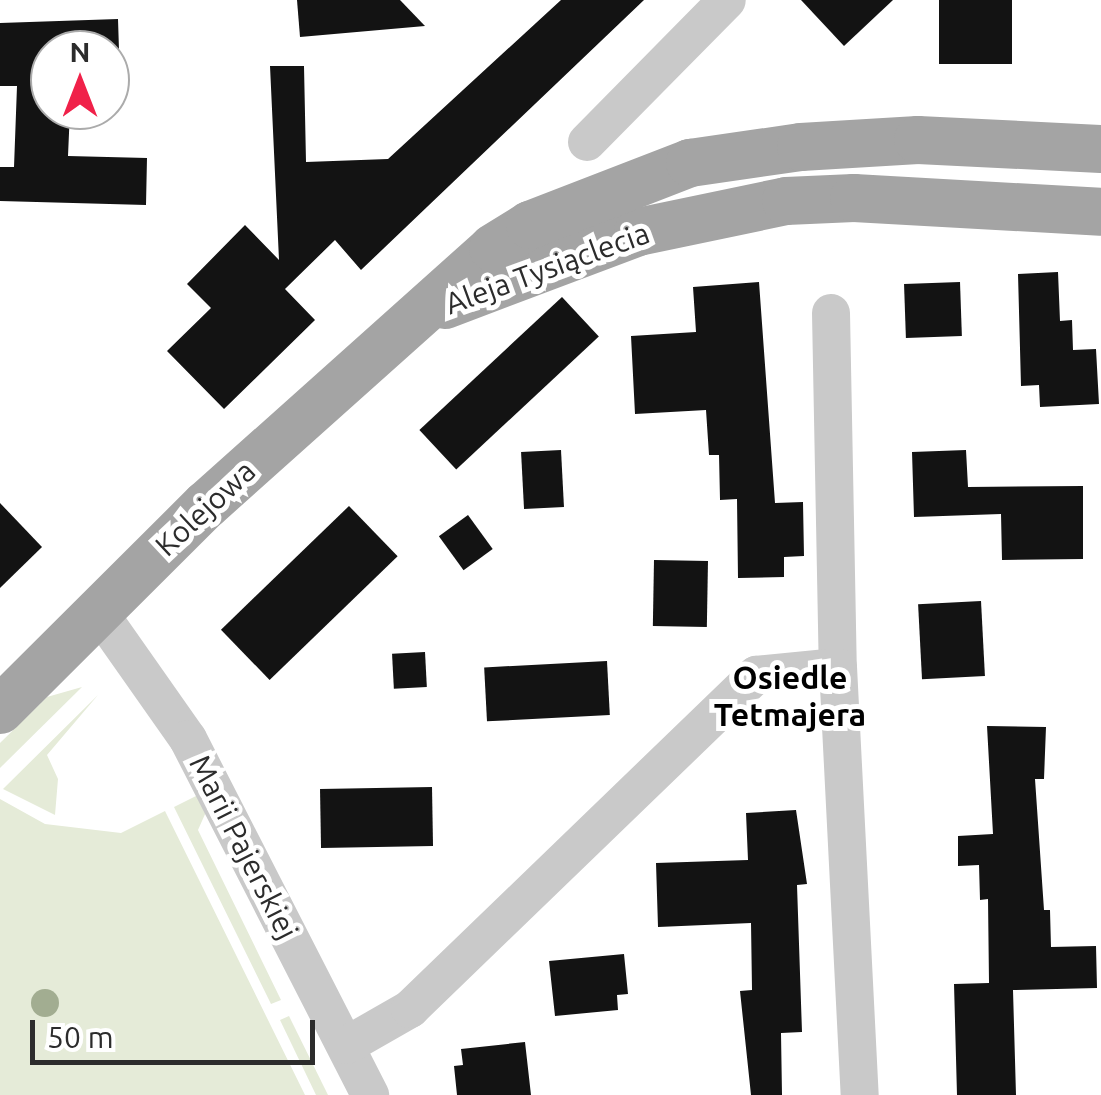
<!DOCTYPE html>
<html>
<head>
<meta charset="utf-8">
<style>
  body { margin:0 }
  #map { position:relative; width:1101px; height:1095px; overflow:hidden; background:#fff; font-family:Ubuntu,sans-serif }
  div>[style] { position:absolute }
  .green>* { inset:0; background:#e5ebd8 }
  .building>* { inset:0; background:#131313; transform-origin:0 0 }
  .minor>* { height:38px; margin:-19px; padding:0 19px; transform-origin:19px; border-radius:19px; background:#c9c9c9 }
  .major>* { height:48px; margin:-24px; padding:0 24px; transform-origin:24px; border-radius:24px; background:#a4a4a4 }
  .trees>* { width:28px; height:28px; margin:-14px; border-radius:50%; background:#a2ad91 }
  span { translate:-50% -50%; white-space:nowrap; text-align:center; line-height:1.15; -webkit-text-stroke:10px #fff; paint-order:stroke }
  .street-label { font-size:30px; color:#2c2c2c }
  .neighbourhood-label { font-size:32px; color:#000; font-weight:700 }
  .north { position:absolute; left:30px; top:30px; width:100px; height:100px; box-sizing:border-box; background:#fff; border:2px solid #ababab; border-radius:50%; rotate:0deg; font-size:28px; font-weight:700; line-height:40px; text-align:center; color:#2c2c2c }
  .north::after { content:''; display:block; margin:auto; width:35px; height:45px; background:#f02149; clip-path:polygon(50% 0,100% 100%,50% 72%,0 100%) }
  .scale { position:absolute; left:30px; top:1020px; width:285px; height:45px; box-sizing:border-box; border:5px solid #2c2c2c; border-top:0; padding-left:12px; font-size:30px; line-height:35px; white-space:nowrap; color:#2c2c2c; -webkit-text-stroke:8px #fff; paint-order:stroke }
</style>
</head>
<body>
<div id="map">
  <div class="green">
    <div style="clip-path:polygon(82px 687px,0 768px,0 743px,47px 697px)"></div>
    <div style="clip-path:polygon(98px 695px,47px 755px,58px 779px,55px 815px,3px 789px)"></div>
    <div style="clip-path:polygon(198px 795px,206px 812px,198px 830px,281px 1000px,271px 1004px,174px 807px)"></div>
    <div style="clip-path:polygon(0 799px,45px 824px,121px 833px,165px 811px,305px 1095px,0 1095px)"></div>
    <div style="clip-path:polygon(289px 1016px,328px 1095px,316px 1095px,280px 1020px)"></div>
  </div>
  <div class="building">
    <div style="clip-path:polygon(297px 0,400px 0,425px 26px,300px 37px)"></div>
    <div style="clip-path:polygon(561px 0,644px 0,361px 270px,335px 240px,285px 289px,315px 320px,224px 409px,167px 351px,211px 308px,187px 284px,245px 225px,279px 260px,270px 66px,304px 66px,306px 162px,388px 159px)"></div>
    <div style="clip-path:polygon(801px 0,893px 0,844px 46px)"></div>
    <div style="left:939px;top:0;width:73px;height:64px"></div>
    <div style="clip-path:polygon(118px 19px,119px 50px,50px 50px,50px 110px,70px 110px,68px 156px,147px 158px,146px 205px,0 201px,0 167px,14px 167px,17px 86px,0 86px,0 23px)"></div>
    <div style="clip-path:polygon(1058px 272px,1060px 321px,1072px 320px,1073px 350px,1096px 349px,1099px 404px,1040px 407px,1039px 385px,1021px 386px,1018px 274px)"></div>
    <div style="clip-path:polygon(759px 282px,775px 503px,803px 502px,804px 556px,784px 557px,784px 577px,738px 578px,737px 499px,720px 500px,719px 455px,709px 455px,706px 410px,635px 414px,631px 336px,696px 332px,693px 287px)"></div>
    <div style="left:960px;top:282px;width:54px;height:56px;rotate:88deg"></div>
    <div style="left:562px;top:297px;width:54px;height:195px;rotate:47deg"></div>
    <div style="left:561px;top:450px;width:57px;height:40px;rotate:87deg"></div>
    <div style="clip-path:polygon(966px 450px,968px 487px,1083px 486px,1083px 559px,1002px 560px,1001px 514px,914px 517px,912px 452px)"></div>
    <div style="clip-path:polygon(0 503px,42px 547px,0 588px)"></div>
    <div style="left:349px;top:506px;width:70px;height:178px;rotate:46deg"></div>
    <div style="left:468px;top:515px;width:42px;height:36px;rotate:54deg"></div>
    <div style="left:654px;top:560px;width:54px;height:66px;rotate:1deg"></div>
    <div style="left:981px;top:601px;width:75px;height:63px;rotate:87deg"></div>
    <div style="left:425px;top:652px;width:35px;height:33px;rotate:87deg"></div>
    <div style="left:607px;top:661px;width:54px;height:123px;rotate:87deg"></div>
    <div style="clip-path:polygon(987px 726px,1046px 727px,1044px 779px,1035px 779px,1044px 910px,1050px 910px,1051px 947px,1096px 946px,1097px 988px,1013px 990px,1016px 1095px,957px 1095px,954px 984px,989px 983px,988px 899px,980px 900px,979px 865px,958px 866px,958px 836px,993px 834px)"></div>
    <div style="left:432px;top:787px;width:59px;height:112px;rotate:89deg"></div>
    <div style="clip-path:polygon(796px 810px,807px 884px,797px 885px,802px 1032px,781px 1033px,782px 1095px,751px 1095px,740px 991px,752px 990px,751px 923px,658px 927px,656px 863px,748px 860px,746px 813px)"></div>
    <div style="clip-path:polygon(624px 954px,628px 994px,617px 995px,618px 1010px,555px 1016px,549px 961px)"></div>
    <div style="clip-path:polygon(525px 1042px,531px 1095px,457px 1095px,454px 1066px,463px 1065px,461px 1049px)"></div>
  </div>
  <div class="minor">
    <div style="left:587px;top:142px;width:199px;rotate:-45.4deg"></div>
    <div style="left:831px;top:313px;width:354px;rotate:88.9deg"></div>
    <div style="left:838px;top:667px;width:429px;rotate:87.1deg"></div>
    <div style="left:98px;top:611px;width:156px;rotate:54.9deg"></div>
    <div style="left:188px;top:739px;width:400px;rotate:62.9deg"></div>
    <div style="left:347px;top:1045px;width:73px;rotate:-29.7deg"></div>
    <div style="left:410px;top:1009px;width:481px;rotate:-44deg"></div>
    <div style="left:756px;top:675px;width:82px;rotate:-5.6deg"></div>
  </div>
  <div class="major">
    <div style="left:445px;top:305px;width:206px;rotate:-20.7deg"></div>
    <div style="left:638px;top:232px;width:151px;rotate:-11.8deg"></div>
    <div style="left:786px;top:201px;width:68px;rotate:-2.5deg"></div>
    <div style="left:854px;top:198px;width:247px;rotate:3.2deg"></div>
    <div style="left:0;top:710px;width:291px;rotate:-44.9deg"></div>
    <div style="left:206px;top:505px;width:385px;rotate:-41.8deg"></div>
    <div style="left:493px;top:248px;width:44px;rotate:-31.9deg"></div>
    <div style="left:530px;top:225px;width:172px;rotate:-21.2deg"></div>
    <div style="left:690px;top:163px;width:112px;rotate:-8.2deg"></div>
    <div style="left:801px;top:147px;width:117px;rotate:-3.4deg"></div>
    <div style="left:918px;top:140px;width:183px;rotate:2.8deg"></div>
  </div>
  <div class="trees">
    <div style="left:45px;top:1003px"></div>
  </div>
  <div class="street-label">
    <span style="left:547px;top:268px;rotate:-20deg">Aleja Tysiąclecia</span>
    <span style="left:205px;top:508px;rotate:-43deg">Kolejowa</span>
    <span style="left:244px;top:847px;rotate:63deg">Marii Pajerskiej</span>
  </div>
  <div class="neighbourhood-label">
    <span style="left:790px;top:696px">Osiedle<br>Tetmajera</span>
  </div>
  <div class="north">N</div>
  <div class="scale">50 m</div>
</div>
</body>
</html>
